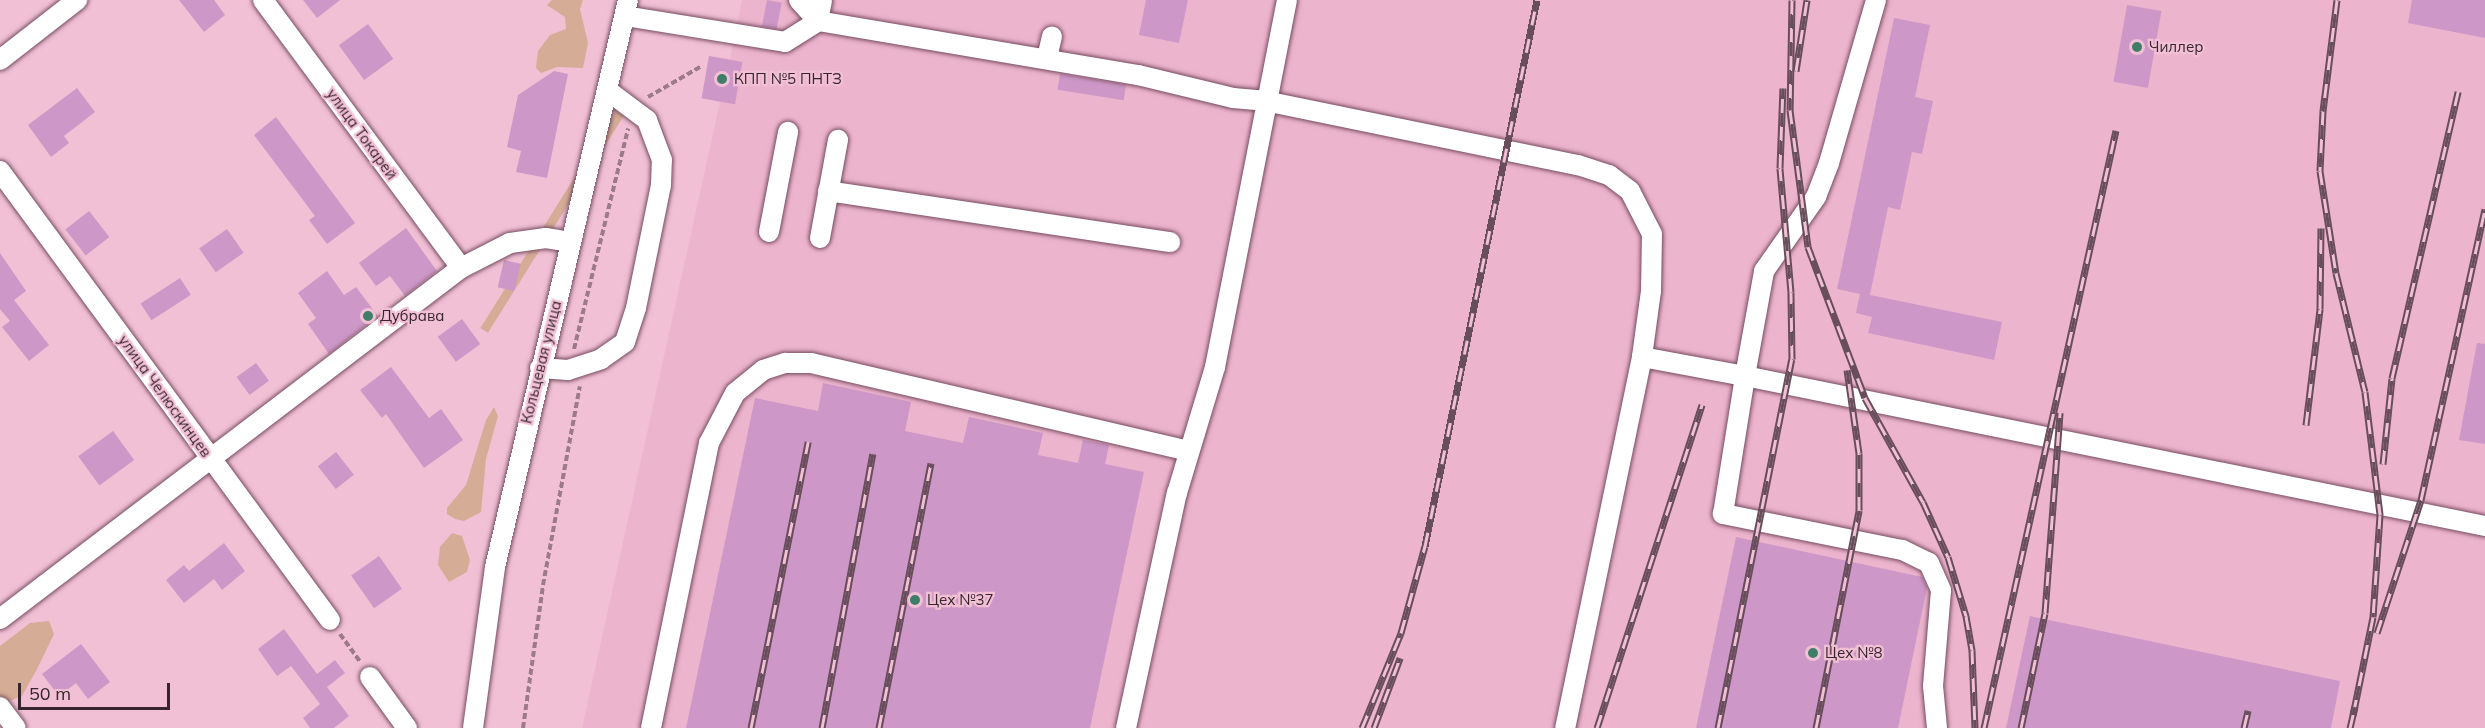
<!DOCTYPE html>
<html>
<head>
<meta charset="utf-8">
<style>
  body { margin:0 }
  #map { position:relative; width:2485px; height:728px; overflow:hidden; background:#f1c0d5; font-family:Mulish,sans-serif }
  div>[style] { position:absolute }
  .built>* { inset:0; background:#edb4cd }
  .green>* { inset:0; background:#d5ac95; transform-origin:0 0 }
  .building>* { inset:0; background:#cd98c7; transform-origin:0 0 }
  .path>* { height:4px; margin-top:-2px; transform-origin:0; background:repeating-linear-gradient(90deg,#9d7a89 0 6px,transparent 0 9px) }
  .roads { filter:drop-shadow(0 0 2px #764c60) drop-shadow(0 0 2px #764c60) }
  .minor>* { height:20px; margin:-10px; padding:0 10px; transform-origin:10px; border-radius:10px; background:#fff }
  .rail>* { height:7px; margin-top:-3.5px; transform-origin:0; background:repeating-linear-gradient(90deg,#f1c0d5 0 14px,#684d5a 0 28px); box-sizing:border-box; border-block:2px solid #684d5a }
  .dots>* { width:16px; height:16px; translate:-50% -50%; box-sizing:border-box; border:3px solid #f1c0d5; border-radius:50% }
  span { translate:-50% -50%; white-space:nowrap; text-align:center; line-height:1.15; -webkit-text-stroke:4.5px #f1c0d5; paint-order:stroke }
  .poi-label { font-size:15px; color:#37242d }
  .left { translate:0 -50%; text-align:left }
  .street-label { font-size:15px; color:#37242d }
  .scale { position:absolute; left:18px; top:683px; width:152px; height:27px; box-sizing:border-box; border:3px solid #37242d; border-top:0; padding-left:8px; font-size:18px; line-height:21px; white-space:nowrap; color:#37242d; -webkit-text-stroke:4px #f1c0d5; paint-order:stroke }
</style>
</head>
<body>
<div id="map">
  <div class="built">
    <div style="clip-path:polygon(742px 0,2485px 0,2485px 728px,582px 728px,720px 102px,702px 98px,709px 56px,730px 59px)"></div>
  </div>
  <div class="green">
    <div style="clip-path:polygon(552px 0,583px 0,580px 9px,588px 43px,583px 68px,557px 67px,541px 73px,536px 68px,538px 51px,550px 35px,566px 29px,565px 17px,547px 5px)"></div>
    <div style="left:616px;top:111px;width:9px;height:256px;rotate:32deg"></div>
    <div style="clip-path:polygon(494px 407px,498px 416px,486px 459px,481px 512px,464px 521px,455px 519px,447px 514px,447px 508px,466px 485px,486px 420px)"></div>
    <div style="clip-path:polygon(452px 533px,462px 536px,470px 560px,467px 572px,449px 582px,438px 565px,440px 547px)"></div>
    <div style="clip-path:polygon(49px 621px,54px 634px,37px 669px,22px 696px,7px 702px,0 697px,0 646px,30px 623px)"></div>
  </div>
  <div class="building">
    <div style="clip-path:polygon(179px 0,214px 0,225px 15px,204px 32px)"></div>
    <div style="clip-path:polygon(303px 0,340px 0,317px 18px)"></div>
    <div style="left:767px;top:0;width:15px;height:27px;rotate:11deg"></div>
    <div style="clip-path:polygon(1146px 0,1188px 0,1179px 43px,1139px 35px)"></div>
    <div style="clip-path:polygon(2412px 0,2485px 0,2485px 38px,2408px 23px)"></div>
    <div style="left:2127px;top:5px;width:35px;height:78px;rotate:10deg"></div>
    <div style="clip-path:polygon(1894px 18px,1930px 25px,1915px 97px,1933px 101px,1922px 154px,1912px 152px,1900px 210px,1888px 207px,1870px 295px,2002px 322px,1994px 360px,1868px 333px,1872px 317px,1856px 313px,1860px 294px,1837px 289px)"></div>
    <div style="left:368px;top:24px;width:43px;height:36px;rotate:54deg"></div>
    <div style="left:709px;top:56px;width:34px;height:43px;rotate:10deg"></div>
    <div style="clip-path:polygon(554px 71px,568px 74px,547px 178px,516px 172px,521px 151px,507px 147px,518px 95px)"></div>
    <div style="left:1060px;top:74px;width:67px;height:16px;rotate:9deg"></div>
    <div style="clip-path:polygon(77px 88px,95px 112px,64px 136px,69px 143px,51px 157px,28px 125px)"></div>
    <div style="clip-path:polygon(276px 117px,355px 223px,327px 244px,309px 220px,315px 216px,254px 135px)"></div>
    <div style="left:89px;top:211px;width:33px;height:30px;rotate:52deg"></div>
    <div style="clip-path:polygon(406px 228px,437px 271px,405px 296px,390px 276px,376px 286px,359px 263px)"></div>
    <div style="left:227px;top:229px;width:29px;height:34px;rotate:55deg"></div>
    <div style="clip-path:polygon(0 253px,26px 291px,14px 300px,49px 345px,29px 361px,2px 327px,10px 321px,0 309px)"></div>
    <div style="left:504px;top:260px;width:17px;height:28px;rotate:13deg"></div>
    <div style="clip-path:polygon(327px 271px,344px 295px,356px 287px,378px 316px,329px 354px,308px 324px,316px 318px,298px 293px)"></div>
    <div style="left:180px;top:278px;width:20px;height:47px;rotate:57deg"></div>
    <div style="left:462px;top:319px;width:31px;height:30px;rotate:54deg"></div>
    <div style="clip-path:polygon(2477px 343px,2485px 344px,2485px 444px,2459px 440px)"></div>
    <div style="left:256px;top:363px;width:22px;height:24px;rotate:54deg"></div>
    <div style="clip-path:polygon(391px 367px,429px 418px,441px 409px,463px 440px,424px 468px,386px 414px,382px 418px,360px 390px)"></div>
    <div style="clip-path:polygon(823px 383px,911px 402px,905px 431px,963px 443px,969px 417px,1043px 433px,1038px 455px,1078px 463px,1083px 440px,1109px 445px,1105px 464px,1144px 472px,1090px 728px,686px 728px,755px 398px,818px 411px)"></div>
    <div style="left:113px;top:431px;width:36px;height:43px;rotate:54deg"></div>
    <div style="left:336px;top:452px;width:29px;height:23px;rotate:52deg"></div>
    <div style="clip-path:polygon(1736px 537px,1922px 577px,1927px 588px,1898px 728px,1696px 728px)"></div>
    <div style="clip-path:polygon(224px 543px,245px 571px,222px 590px,214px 579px,184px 603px,166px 580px,184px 565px,189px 571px)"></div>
    <div style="left:379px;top:556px;width:40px;height:34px;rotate:55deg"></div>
    <div style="clip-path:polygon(2030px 616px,2340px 681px,2331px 728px,2006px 728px)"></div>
    <div style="clip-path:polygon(284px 629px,317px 674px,335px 660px,345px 673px,327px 687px,349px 716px,334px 728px,310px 728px,303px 718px,320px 704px,291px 666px,277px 676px,258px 649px)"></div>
    <div style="clip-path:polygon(81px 644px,110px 682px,88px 699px,76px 683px,59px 696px,42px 674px)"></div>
  </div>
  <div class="path">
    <div style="left:648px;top:97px;width:62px;rotate:-29.9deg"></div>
    <div style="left:574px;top:349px;width:227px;rotate:-76.2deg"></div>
    <div style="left:340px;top:634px;width:34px;rotate:54deg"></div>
    <div style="left:523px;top:728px;width:144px;rotate:-82deg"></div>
    <div style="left:543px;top:585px;width:202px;rotate:-79.5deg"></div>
  </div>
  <div class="roads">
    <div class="minor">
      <div style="left:263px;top:0;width:333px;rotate:53.5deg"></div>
      <div style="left:799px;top:0;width:28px;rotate:48deg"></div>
      <div style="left:818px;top:21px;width:325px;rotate:9.6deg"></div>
      <div style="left:1138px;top:75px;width:98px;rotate:13.6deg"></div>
      <div style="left:1233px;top:98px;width:32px;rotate:5deg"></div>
      <div style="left:1265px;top:101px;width:319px;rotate:11.6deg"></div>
      <div style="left:1578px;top:165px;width:33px;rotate:18deg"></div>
      <div style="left:1609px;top:175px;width:26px;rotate:37deg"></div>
      <div style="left:1630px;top:191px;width:48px;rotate:62.9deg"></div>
      <div style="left:1652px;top:234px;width:57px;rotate:91deg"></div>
      <div style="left:1651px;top:291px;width:67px;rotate:97.8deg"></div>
      <div style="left:1642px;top:357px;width:379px;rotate:101.7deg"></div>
      <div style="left:625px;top:16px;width:162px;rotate:9.2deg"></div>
      <div style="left:785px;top:42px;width:39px;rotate:-32deg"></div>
      <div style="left:818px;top:21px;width:21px;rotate:-79deg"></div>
      <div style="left:1047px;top:58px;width:22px;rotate:-77deg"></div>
      <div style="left:0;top:60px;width:98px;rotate:-37.9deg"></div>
      <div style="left:0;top:171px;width:557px;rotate:53.69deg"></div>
      <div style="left:828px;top:191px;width:346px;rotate:8.5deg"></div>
      <div style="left:769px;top:232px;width:102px;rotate:-79.2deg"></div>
      <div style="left:820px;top:238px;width:100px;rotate:-79.6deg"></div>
      <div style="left:1642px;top:357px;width:105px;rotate:10.5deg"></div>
      <div style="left:1745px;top:376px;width:107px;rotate:-79.7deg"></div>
      <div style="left:1764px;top:271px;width:90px;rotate:-54.9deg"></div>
      <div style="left:1816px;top:197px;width:36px;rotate:-69deg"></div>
      <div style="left:1829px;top:163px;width:170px;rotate:-73.9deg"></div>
      <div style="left:540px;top:368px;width:28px;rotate:4deg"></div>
      <div style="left:568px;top:370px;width:35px;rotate:-18deg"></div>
      <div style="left:601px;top:359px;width:29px;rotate:-35deg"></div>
      <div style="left:625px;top:342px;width:36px;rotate:-72deg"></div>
      <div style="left:636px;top:308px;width:126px;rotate:-78.5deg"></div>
      <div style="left:661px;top:185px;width:25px;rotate:-88deg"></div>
      <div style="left:662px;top:160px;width:43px;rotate:-110.6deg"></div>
      <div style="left:647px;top:120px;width:50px;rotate:-143.1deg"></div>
      <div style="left:0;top:619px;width:579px;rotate:-37.29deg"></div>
      <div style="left:461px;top:268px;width:55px;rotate:-27deg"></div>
      <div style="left:510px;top:243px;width:36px;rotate:-8deg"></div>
      <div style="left:546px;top:238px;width:24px;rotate:9deg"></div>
      <div style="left:370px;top:677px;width:63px;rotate:54deg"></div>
      <div style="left:0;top:707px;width:26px;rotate:53deg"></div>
      <div style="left:473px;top:728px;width:162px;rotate:-82.2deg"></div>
      <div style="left:495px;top:567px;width:582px;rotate:-76.8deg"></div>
      <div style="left:651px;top:728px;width:291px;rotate:-78.5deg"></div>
      <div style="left:709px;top:443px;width:56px;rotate:-62.5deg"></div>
      <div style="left:735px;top:393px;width:36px;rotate:-39deg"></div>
      <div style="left:763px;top:370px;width:23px;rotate:-18deg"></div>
      <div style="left:785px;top:363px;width:26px"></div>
      <div style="left:811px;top:363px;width:387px;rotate:13.1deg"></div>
      <div style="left:1126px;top:728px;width:240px;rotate:-77.8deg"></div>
      <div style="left:1177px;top:493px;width:132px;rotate:-73.2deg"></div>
      <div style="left:1215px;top:367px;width:374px;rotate:-78.9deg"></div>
      <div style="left:1937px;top:728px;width:42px;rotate:-95.4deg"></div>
      <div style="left:1933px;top:686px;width:96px;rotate:-85.2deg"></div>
      <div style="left:1941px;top:590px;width:30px;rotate:-114deg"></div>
      <div style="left:1929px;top:563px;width:30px;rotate:-154deg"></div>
      <div style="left:1902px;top:550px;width:183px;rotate:-168.6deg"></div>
      <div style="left:1723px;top:514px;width:140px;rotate:-80.9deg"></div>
      <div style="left:1745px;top:376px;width:755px;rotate:11.46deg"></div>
    </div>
  </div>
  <div class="rail">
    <div style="left:1792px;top:0;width:110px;rotate:91deg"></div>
    <div style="left:1790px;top:110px;width:138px;rotate:82.5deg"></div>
    <div style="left:1808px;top:247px;width:161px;rotate:69.3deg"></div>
    <div style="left:1865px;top:398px;width:119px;rotate:60.9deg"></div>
    <div style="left:1923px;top:502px;width:60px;rotate:65.6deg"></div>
    <div style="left:1948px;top:557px;width:62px;rotate:73deg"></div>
    <div style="left:1966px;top:616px;width:35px;rotate:80deg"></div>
    <div style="left:1972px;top:650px;width:78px;rotate:87.8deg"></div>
    <div style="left:2337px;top:0;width:112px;rotate:97.2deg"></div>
    <div style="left:2323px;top:111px;width:60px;rotate:92.9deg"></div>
    <div style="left:2320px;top:171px;width:103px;rotate:81.1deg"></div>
    <div style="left:2336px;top:273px;width:122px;rotate:76.3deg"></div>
    <div style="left:2365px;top:392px;width:124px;rotate:83deg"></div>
    <div style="left:2380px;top:515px;width:102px;rotate:93.9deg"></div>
    <div style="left:2373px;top:617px;width:100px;rotate:101.5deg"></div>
    <div style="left:1796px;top:71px;width:72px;rotate:-81.2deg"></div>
    <div style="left:2306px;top:425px;width:117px;rotate:-83.1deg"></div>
    <div style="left:2320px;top:309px;width:81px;rotate:-89.3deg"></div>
    <div style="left:2383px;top:464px;width:86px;rotate:-84deg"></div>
    <div style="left:2392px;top:378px;width:294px;rotate:-77deg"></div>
    <div style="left:2377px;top:633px;width:140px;rotate:-71.7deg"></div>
    <div style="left:2421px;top:500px;width:298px;rotate:-77.6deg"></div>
    <div style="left:751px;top:728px;width:292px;rotate:-78.7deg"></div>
    <div style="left:822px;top:728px;width:279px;rotate:-79.5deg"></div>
    <div style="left:879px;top:728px;width:270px;rotate:-78.9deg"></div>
    <div style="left:1362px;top:728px;width:103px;rotate:-67.7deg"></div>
    <div style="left:1401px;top:633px;width:90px;rotate:-74.6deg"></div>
    <div style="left:1425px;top:546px;width:557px;rotate:-78.41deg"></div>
    <div style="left:1374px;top:728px;width:75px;rotate:-69.6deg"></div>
    <div style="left:1597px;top:728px;width:340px;rotate:-72deg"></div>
    <div style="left:1718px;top:728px;width:376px;rotate:-78.7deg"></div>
    <div style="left:1792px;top:359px;width:67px;rotate:-90.9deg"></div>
    <div style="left:1791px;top:292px;width:124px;rotate:-95.1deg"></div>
    <div style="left:1780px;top:168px;width:80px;rotate:-87.9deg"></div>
    <div style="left:1816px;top:728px;width:222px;rotate:-78.8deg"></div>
    <div style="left:1859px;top:510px;width:57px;rotate:-90deg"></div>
    <div style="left:1859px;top:453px;width:84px;rotate:-98.2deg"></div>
    <div style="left:1984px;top:728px;width:612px;rotate:-77.55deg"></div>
    <div style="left:2021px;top:728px;width:117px;rotate:-78.2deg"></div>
    <div style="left:2045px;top:613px;width:201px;rotate:-85.7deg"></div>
    <div style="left:2244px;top:728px;width:18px;rotate:-77deg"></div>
    <div style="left:2350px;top:728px;width:22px;rotate:-77deg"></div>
  </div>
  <div class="dots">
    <div style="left:2137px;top:47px;background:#3f7d69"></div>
    <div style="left:722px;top:79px;background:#3f7d69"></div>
    <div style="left:368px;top:316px;background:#3f7d69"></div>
    <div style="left:915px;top:600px;background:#3f7d69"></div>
    <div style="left:1813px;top:653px;background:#3f7d69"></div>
  </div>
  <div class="poi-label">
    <span class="left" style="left:2149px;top:47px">Чиллер</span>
    <span class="left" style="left:734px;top:79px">КПП №5 ПНТЗ</span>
    <span class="left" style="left:380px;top:316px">Дубрава</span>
    <span class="left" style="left:927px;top:600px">Цех №37</span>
    <span class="left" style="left:1825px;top:653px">Цех №8</span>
  </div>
  <div class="street-label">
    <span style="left:362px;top:134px;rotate:54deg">улица Токарей</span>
    <span style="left:541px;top:362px;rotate:-76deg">Кольцевая улица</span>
    <span style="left:165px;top:396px;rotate:54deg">улица Челюскинцев</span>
  </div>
  <div class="scale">50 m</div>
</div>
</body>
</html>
